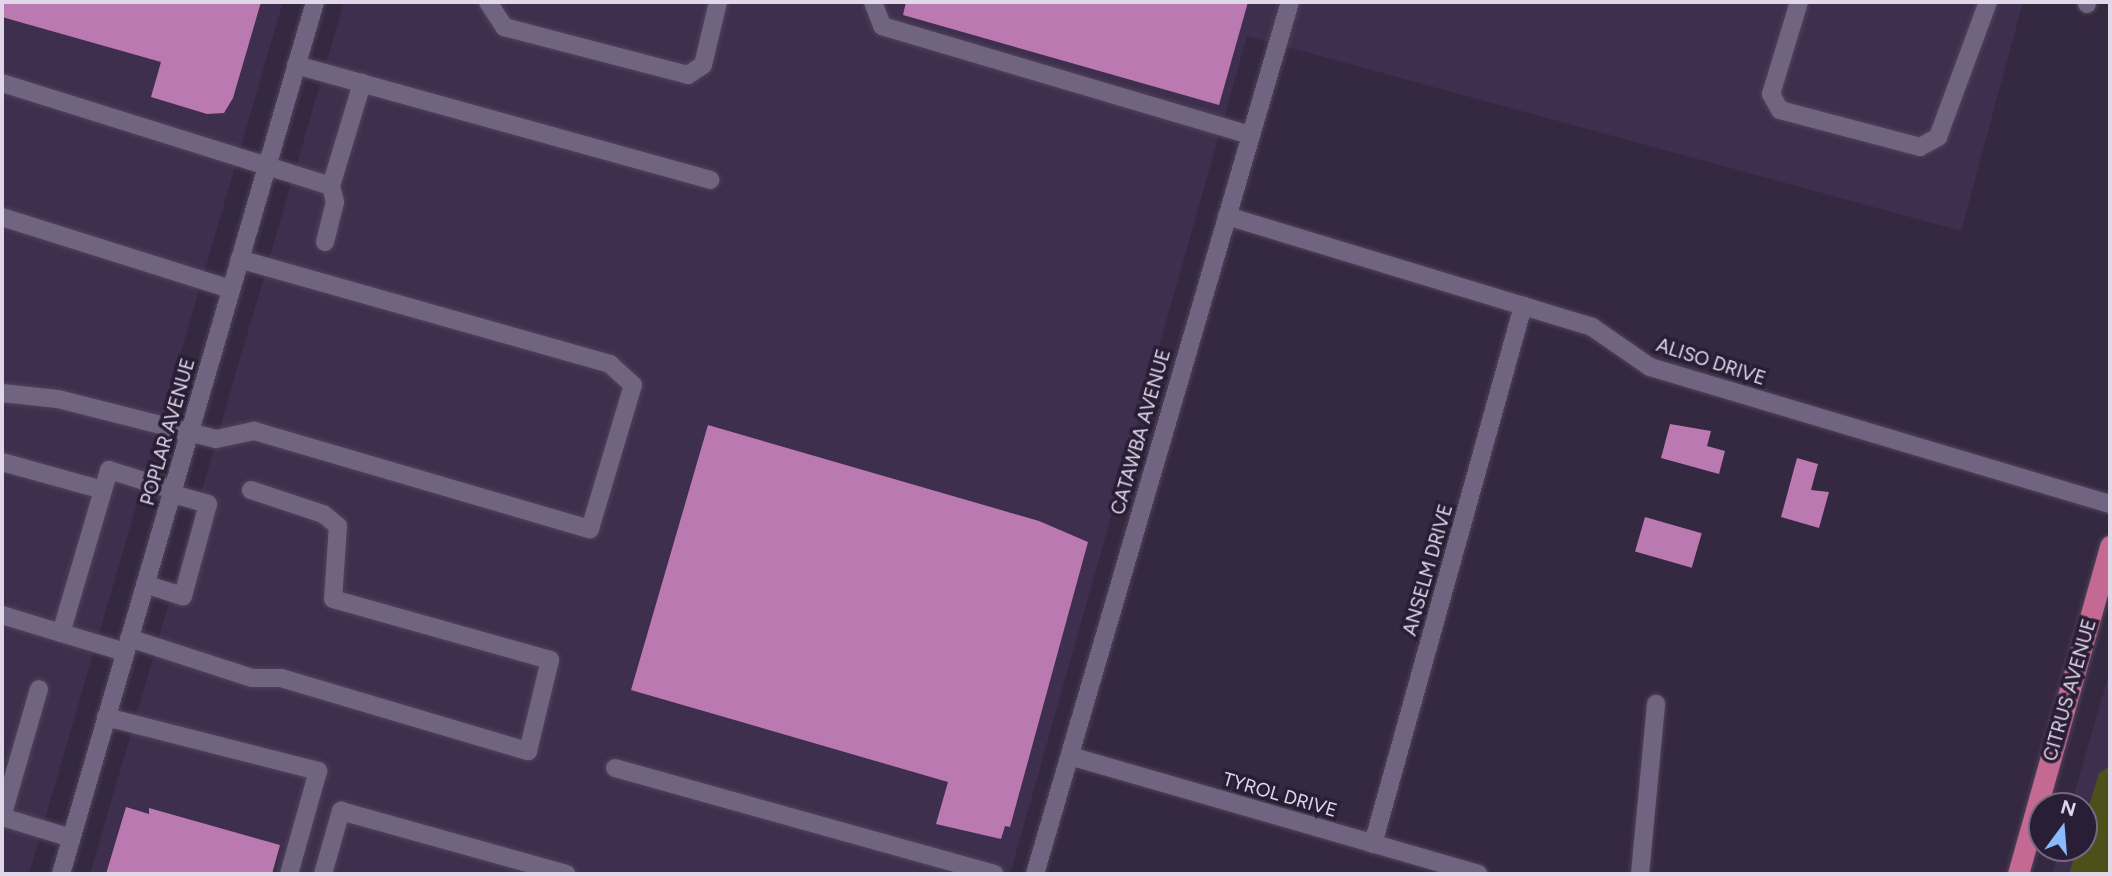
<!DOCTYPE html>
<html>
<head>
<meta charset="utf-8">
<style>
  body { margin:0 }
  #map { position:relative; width:2112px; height:876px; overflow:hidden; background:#352841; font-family:Figtree,sans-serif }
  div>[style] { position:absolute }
  .built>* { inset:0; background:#3f2f4e }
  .green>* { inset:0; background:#4e5019 }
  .building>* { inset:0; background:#bb79b2; transform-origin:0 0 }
  .roads { filter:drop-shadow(0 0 2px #4f4459) drop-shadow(0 0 2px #4f4459) }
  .minor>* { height:18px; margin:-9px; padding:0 9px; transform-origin:9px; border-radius:9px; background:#716480 }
  .major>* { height:21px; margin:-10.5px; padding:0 10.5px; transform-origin:10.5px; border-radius:10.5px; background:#c46991 }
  span { translate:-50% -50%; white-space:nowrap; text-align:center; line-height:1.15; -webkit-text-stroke:7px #2a1e36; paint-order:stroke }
  .street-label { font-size:19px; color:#e0d8e8 }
  .frame { position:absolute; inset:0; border:4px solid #e0d8e8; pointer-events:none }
  .north { position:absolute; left:2028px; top:792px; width:70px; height:70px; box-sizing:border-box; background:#2a1e36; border:2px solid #73687d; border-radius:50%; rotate:16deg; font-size:19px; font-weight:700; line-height:28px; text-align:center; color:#e0d8e8 }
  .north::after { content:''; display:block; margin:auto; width:24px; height:32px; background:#88bbfc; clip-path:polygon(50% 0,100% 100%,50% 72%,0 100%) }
</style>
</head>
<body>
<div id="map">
  <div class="built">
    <div style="clip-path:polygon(2px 2px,283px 2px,29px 874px,2px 874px)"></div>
    <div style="clip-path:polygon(344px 2px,2023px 2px,1961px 231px,1247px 36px,1010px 874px,90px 874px)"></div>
    <div style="clip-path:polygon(2110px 670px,2110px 874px,2052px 874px,2060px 848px,2084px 848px,2084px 806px,2071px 806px)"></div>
  </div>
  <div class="green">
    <div style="clip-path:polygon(2110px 766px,2110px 874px,2069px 874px,2077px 848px,2084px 848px,2084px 823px,2099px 773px)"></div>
  </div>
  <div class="building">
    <div style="clip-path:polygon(2px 2px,261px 2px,233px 98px,224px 113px,207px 114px,151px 97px,161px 62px,2px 17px)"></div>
    <div style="clip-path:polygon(906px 2px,1248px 2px,1219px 105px,903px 15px)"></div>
    <div style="clip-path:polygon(1670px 424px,1711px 431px,1707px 446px,1725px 451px,1719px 474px,1661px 458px)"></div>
    <div style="clip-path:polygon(708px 425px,1039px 521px,1088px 542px,1010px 827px,1005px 826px,1001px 839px,936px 824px,948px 782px,631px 690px)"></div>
    <div style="clip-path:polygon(1797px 458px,1818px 464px,1811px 490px,1829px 492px,1819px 528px,1781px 517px)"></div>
    <div style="left:1645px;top:517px;width:59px;height:36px;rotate:16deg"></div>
    <div style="clip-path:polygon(126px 807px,149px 814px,149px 808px,280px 845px,272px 874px,106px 874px)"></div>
  </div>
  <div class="roads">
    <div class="minor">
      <div style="left:488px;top:2px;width:30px;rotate:57deg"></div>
      <div style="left:504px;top:27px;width:190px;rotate:14.6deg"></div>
      <div style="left:688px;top:75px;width:18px;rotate:-34deg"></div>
      <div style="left:703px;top:65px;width:65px;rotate:-76.6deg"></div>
      <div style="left:873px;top:2px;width:26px;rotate:69deg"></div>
      <div style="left:882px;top:26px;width:385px;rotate:16.5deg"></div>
      <div style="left:1799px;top:2px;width:96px;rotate:106.9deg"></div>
      <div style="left:1771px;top:94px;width:18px;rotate:61deg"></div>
      <div style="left:1780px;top:110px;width:145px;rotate:14.8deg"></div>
      <div style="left:1920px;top:147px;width:21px;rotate:-29deg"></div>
      <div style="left:1938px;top:137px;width:144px;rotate:-69.7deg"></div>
      <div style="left:2087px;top:4px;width:2px;rotate:-90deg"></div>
      <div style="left:296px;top:65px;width:430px;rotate:15.5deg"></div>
      <div style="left:2px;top:83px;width:345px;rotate:17.4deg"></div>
      <div style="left:331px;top:186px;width:108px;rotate:-73.2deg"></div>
      <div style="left:1227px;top:216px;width:382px;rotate:16.9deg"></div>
      <div style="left:1592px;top:327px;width:70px;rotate:34.6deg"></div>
      <div style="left:1650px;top:367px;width:480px;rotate:16.6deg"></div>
      <div style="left:2px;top:217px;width:240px;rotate:17.5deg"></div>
      <div style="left:325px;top:242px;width:41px;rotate:-76deg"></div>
      <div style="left:335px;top:202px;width:16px;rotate:-104deg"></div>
      <div style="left:2px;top:393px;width:56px;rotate:6.1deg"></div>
      <div style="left:58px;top:399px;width:163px;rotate:14.2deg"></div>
      <div style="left:216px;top:439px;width:39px;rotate:-12deg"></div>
      <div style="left:254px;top:431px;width:350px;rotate:16.3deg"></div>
      <div style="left:590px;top:529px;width:150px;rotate:-73.4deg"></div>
      <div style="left:633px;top:385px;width:31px;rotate:-138deg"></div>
      <div style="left:610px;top:364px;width:385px;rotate:-164.2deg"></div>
      <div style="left:2px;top:462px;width:105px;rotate:15.5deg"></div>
      <div style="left:145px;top:584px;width:40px;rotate:18deg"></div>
      <div style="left:183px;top:596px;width:95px;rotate:-74.8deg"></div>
      <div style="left:208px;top:504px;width:37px;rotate:-164deg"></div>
      <div style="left:2px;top:615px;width:62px;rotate:17deg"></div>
      <div style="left:129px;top:638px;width:129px;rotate:18deg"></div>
      <div style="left:252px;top:678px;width:29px"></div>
      <div style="left:281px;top:678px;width:258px;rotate:16.5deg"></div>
      <div style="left:528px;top:751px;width:94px;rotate:-76.4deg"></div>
      <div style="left:550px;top:660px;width:225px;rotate:-164.3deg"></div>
      <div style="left:333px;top:599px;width:73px;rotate:-86.1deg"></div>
      <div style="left:338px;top:526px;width:19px;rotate:-141deg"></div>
      <div style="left:323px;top:514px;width:76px;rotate:-161.6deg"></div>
      <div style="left:125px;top:652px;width:67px;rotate:-163.5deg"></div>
      <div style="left:61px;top:633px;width:170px;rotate:-73.6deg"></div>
      <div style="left:109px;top:470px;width:67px;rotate:17.4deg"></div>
      <div style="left:106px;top:717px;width:219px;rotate:14.3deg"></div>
      <div style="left:318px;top:771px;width:107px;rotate:105.7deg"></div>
      <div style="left:1070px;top:756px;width:425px;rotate:16.1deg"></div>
      <div style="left:615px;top:768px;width:394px;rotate:15.6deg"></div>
      <div style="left:2px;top:817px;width:133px;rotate:-73.9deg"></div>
      <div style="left:2px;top:817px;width:72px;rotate:16.9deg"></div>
      <div style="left:1373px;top:844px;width:559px;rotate:-74.42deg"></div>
      <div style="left:61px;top:874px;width:908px;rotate:-73.76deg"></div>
      <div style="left:323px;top:874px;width:66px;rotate:-74.1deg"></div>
      <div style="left:341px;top:811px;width:234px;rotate:15.6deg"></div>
      <div style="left:1035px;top:874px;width:909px;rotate:-73.7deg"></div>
      <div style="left:1640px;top:874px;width:171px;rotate:-84.6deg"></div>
    </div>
    <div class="major">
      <div style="left:2018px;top:874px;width:341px;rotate:-74.3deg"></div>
    </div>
  </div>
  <div class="street-label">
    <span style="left:1711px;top:362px;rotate:18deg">ALISO DRIVE</span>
    <span style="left:168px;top:432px;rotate:-74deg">POPLAR AVENUE</span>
    <span style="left:1141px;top:432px;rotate:-74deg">CATAWBA AVENUE</span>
    <span style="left:1428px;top:570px;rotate:-74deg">ANSELM DRIVE</span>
    <span style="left:2070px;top:690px;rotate:-74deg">CITRUS AVENUE</span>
    <span style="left:1280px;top:795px;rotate:16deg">TYROL DRIVE</span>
  </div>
  <div class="frame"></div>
  <div class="north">N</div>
</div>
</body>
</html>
